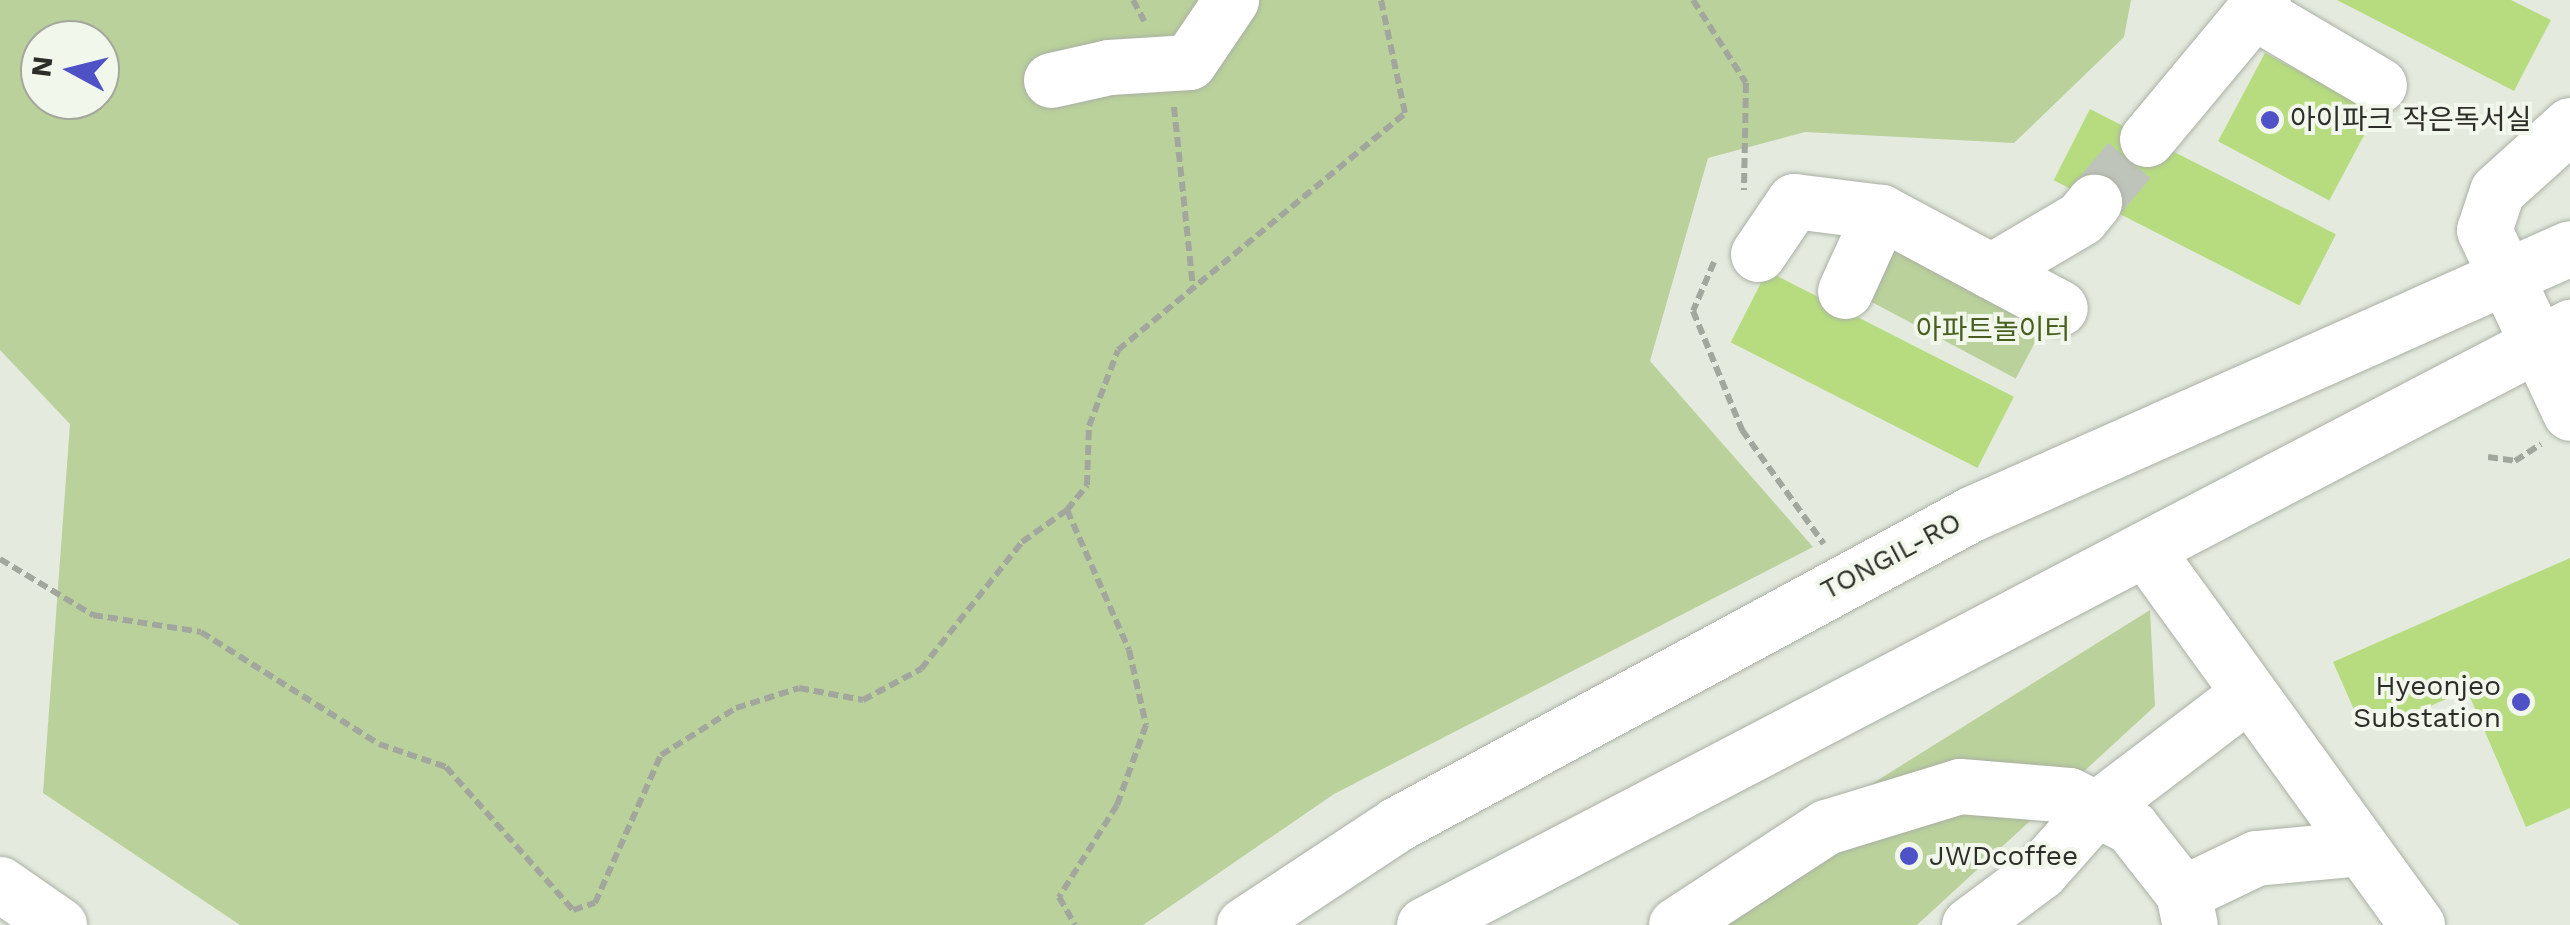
<!DOCTYPE html>
<html>
<head>
<meta charset="utf-8">
<style>
  body { margin:0 }
  #map { position:relative; width:2570px; height:925px; overflow:hidden; background:#e4eade; font-family:"Work Sans","Noto Sans KR",sans-serif }
  div>[style] { position:absolute }
  .green>* { inset:0; background:#bad19b; transform-origin:0 0 }
  .building>* { inset:0; background:#b6dc7f; transform-origin:0 0 }
  .minor-tunnel>* { height:55px; margin-top:-27.5px; transform-origin:0; background:repeating-linear-gradient(90deg,#bfc4ba 0 55px,transparent 0 83px) }
  .path>* { height:6px; margin-top:-3px; transform-origin:0; background:repeating-linear-gradient(90deg,#a2a79e 0 10px,transparent 0 15px) }
  .roads { filter:drop-shadow(0 0 2px #aab0a4) drop-shadow(0 0 2px #aab0a4) }
  .minor>* { height:55px; margin:-27.5px; padding:0 27.5px; transform-origin:27.5px; border-radius:27.5px; background:#fff }
  .major>* { height:55px; margin:-27.5px; padding:0 27.5px; transform-origin:27.5px; border-radius:27.5px; background:#fff }
  .dots>* { width:28px; height:28px; translate:-50% -50%; box-sizing:border-box; border:5px solid #f2f7eb; border-radius:50% }
  span { translate:-50% -50%; white-space:nowrap; text-align:center; line-height:1.15; -webkit-text-stroke:8px #f2f7eb; paint-order:stroke }
  .poi-label { font-size:28px; color:#2c2e29 }
  .left { translate:0 -50%; text-align:left }
  .right { translate:-100% -50%; text-align:right }
  .park-label { font-size:28px; color:#485f1f }
  .street-label { font-size:28px; color:#2c2e29 }
  .north { position:absolute; left:20px; top:20px; width:100px; height:100px; box-sizing:border-box; background:#f2f7eb; border:2px solid #a3a79d; border-radius:50%; rotate:277deg; font-size:28px; font-weight:700; line-height:40px; text-align:center; color:#2c2e29 }
  .north::after { content:''; display:block; margin:auto; width:35px; height:45px; background:#4f51c7; clip-path:polygon(50% 0,100% 100%,50% 72%,0 100%) }
</style>
</head>
<body>
<div id="map">
  <div class="green">
    <div style="clip-path:polygon(evenodd,0 0,2131px 0,2124px 37px,2014px 143px,1805px 132px,1708px 158px,1650px 361px,1813px 547px,1334px 794px,1143px 925px,240px 925px,43px 793px,70px 424px,0 350px,0 0,40px 40px,100px 40px,100px 100px,40px 100px,40px 40px)"></div>
    <div style="left:1898px;top:240px;width:169px;height:67px;rotate:28deg"></div>
    <div style="clip-path:polygon(2150px 610px,2155px 706px,1917px 925px,1646px 925px)"></div>
  </div>
  <div class="building">
    <div style="clip-path:polygon(2337px 0,2511px 0,2551px 20px,2514px 91px)"></div>
    <div style="left:2265px;top:53px;width:126px;height:100px;rotate:28deg"></div>
    <div style="left:2090px;top:109px;width:276px;height:80px;rotate:27deg"></div>
    <div style="left:1767px;top:271px;width:277px;height:80px;rotate:27deg"></div>
    <div style="clip-path:polygon(2570px 558px,2570px 808px,2526px 827px,2467px 690px,2382px 727px,2376px 713px,2359px 721px,2333px 662px)"></div>
  </div>
  <div class="minor-tunnel">
    <div style="left:2094px;top:202px;width:82px;rotate:-49.9deg"></div>
  </div>
  <div class="path">
    <div style="left:1133px;top:0;width:24px;rotate:62deg"></div>
    <div style="left:1693px;top:0;width:98px;rotate:57.4deg"></div>
    <div style="left:1746px;top:83px;width:107px;rotate:91.1deg"></div>
    <div style="left:1174px;top:107px;width:183px;rotate:84deg"></div>
    <div style="left:1714px;top:262px;width:53px;rotate:113.2deg"></div>
    <div style="left:1693px;top:311px;width:129px;rotate:67.6deg"></div>
    <div style="left:1742px;top:430px;width:140px;rotate:54.3deg"></div>
    <div style="left:2488px;top:457px;width:27px;rotate:8deg"></div>
    <div style="left:2515px;top:461px;width:31px;rotate:-33deg"></div>
    <div style="left:1067px;top:510px;width:153px;rotate:66.1deg"></div>
    <div style="left:1129px;top:650px;width:77px;rotate:77.2deg"></div>
    <div style="left:1146px;top:725px;width:85px;rotate:109.9deg"></div>
    <div style="left:1117px;top:805px;width:109px;rotate:122.2deg"></div>
    <div style="left:1059px;top:897px;width:32px;rotate:60deg"></div>
    <div style="left:0;top:559px;width:109px;rotate:31.1deg"></div>
    <div style="left:93px;top:615px;width:109px;rotate:8.9deg"></div>
    <div style="left:201px;top:632px;width:210px;rotate:32.2deg"></div>
    <div style="left:379px;top:744px;width:71px;rotate:18.9deg"></div>
    <div style="left:446px;top:767px;width:191px;rotate:48.4deg"></div>
    <div style="left:573px;top:910px;width:23px;rotate:-18deg"></div>
    <div style="left:595px;top:903px;width:162px;rotate:-66deg"></div>
    <div style="left:661px;top:755px;width:89px;rotate:-32.1deg"></div>
    <div style="left:736px;top:708px;width:66px;rotate:-17.6deg"></div>
    <div style="left:799px;top:688px;width:65px;rotate:10.6deg"></div>
    <div style="left:863px;top:700px;width:66px;rotate:-28.1deg"></div>
    <div style="left:921px;top:669px;width:162px;rotate:-51.5deg"></div>
    <div style="left:1022px;top:542px;width:55px;rotate:-35.4deg"></div>
    <div style="left:1067px;top:510px;width:32px;rotate:-51deg"></div>
    <div style="left:1087px;top:485px;width:59px;rotate:-88.1deg"></div>
    <div style="left:1089px;top:426px;width:81px;rotate:-69.1deg"></div>
    <div style="left:1118px;top:350px;width:372px;rotate:-39.5deg"></div>
    <div style="left:1405px;top:113px;width:116px;rotate:-102deg"></div>
  </div>
  <div class="roads">
    <div class="minor">
      <div style="left:2253px;top:11px;width:146px;rotate:30.4deg"></div>
      <div style="left:1051px;top:80px;width:59px;rotate:-12.6deg"></div>
      <div style="left:1109px;top:67px;width:80px;rotate:-3.6deg"></div>
      <div style="left:1189px;top:62px;width:75px;rotate:-55.9deg"></div>
      <div style="left:2570px;top:125px;width:98px;rotate:137.9deg"></div>
      <div style="left:2497px;top:191px;width:41px;rotate:108.4deg"></div>
      <div style="left:2484px;top:230px;width:202px;rotate:64.8deg"></div>
      <div style="left:2147px;top:139px;width:181px;rotate:-50.2deg"></div>
      <div style="left:1758px;top:254px;width:64px;rotate:-55.8deg"></div>
      <div style="left:1794px;top:201px;width:88px;rotate:7.2deg"></div>
      <div style="left:1881px;top:212px;width:125px;rotate:28.2deg"></div>
      <div style="left:1991px;top:271px;width:104px;rotate:-30.5deg"></div>
      <div style="left:2081px;top:218px;width:21px;rotate:-51deg"></div>
      <div style="left:1991px;top:271px;width:78px;rotate:28.2deg"></div>
      <div style="left:1845px;top:291px;width:87px;rotate:-65.5deg"></div>
      <div style="left:2145px;top:549px;width:464px;rotate:54.1deg"></div>
      <div style="left:0;top:884px;width:72px;rotate:34.8deg"></div>
      <div style="left:2183px;top:893px;width:81px;rotate:-25.6deg"></div>
      <div style="left:2256px;top:858px;width:104px;rotate:-5.5deg"></div>
      <div style="left:1676px;top:925px;width:179px;rotate:-33.2deg"></div>
      <div style="left:1826px;top:827px;width:140px;rotate:-17deg"></div>
      <div style="left:1960px;top:786px;width:109px;rotate:4.7deg"></div>
      <div style="left:2069px;top:795px;width:70px;rotate:27.3deg"></div>
      <div style="left:2131px;top:827px;width:84px;rotate:51.8deg"></div>
      <div style="left:2183px;top:893px;width:33px;rotate:78deg"></div>
      <div style="left:1969px;top:925px;width:89px;rotate:-36.7deg"></div>
      <div style="left:2040px;top:872px;width:84px;rotate:-48.4deg"></div>
      <div style="left:2096px;top:809px;width:188px;rotate:-37.2deg"></div>
    </div>
    <div class="major">
      <div style="left:1244px;top:925px;width:183px;rotate:-33.4deg"></div>
      <div style="left:1397px;top:824px;width:652px;rotate:-28.37deg"></div>
      <div style="left:1971px;top:514px;width:655px;rotate:-23.94deg"></div>
      <div style="left:1424px;top:925px;width:1293px;rotate:-27.56deg"></div>
    </div>
  </div>
  <div class="dots">
    <div style="left:2270px;top:120px;background:#4f51c7"></div>
    <div style="left:2521px;top:702px;background:#4f51c7"></div>
    <div style="left:1909px;top:856px;background:#4f51c7"></div>
  </div>
  <div class="poi-label">
    <span class="left" style="left:2290px;top:120px">아이파크 작은독서실</span>
    <span class="right" style="left:2501px;top:702px">Hyeonjeo<br>Substation</span>
    <span class="left" style="left:1929px;top:856px">JWDcoffee</span>
  </div>
  <div class="park-label">
    <span style="left:1993px;top:330px">아파트놀이터</span>
  </div>
  <div class="street-label">
    <span style="left:1891px;top:556px;rotate:-28deg">TONGIL-RO</span>
  </div>
  <div class="north">N</div>
</div>
</body>
</html>
